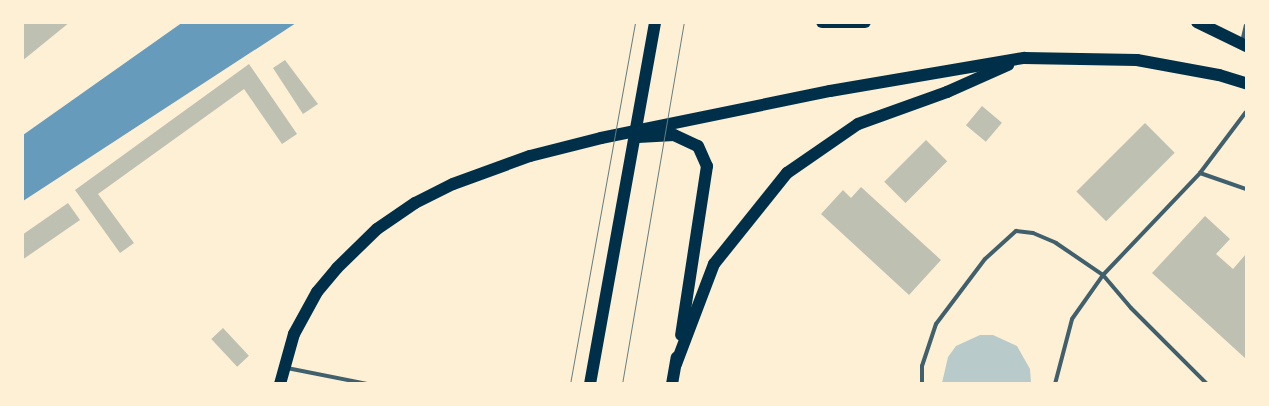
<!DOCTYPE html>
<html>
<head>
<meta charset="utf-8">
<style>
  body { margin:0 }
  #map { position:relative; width:1269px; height:406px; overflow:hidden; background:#fdf0d5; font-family:"Noto Serif",serif }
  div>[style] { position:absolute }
  .green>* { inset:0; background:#b9caca }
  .water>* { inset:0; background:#669bbc }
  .building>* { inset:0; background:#bec0b2; transform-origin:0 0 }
  .service>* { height:4px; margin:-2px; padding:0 2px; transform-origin:2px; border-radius:2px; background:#3f606c }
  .primary>* { height:12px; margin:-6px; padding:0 6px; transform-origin:6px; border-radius:6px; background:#003049 }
  .tram>* { height:1px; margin:-0.5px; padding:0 0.5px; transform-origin:0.5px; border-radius:0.5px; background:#657d81 }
  span { translate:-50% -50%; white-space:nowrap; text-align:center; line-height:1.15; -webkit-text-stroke:5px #fdf0d5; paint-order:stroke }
  .frame { position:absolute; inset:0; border:24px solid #fdf0d5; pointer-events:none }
</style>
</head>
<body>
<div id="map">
  <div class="green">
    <div style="clip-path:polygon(980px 335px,993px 335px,1017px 346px,1030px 369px,1031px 383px,942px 383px,948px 357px,956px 346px)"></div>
  </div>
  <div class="water">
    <div style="clip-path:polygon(183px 22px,296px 23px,23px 201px,23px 135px)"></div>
  </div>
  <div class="building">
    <div style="clip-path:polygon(22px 22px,70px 22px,22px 61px)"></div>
    <div style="clip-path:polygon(285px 60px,318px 104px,303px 114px,273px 68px)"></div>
    <div style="clip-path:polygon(249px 64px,297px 134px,282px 144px,244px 89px,98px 194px,134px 243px,120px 253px,75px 190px)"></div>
    <div style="left:982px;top:106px;width:26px;height:25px;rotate:40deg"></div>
    <div style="left:1145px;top:123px;width:42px;height:97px;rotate:45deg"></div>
    <div style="left:926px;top:140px;width:30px;height:59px;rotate:45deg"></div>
    <div style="clip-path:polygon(861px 187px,941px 260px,909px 295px,821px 214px,843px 190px,851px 198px)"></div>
    <div style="clip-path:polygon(68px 203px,80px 220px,22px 260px,22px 235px)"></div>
    <div style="clip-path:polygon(1205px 216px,1230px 239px,1216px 254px,1233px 269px,1246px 254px,1246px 359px,1152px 273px)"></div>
    <div style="left:223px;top:328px;width:38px;height:16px;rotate:47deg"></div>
  </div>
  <div class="service">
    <div style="left:1242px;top:42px;width:17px;rotate:-77deg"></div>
    <div style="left:1200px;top:173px;width:49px;rotate:19.2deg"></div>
    <div style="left:287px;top:368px;width:83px;rotate:11.2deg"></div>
    <div style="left:922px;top:384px;width:18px;rotate:-90deg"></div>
    <div style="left:922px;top:366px;width:44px;rotate:-71.6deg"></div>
    <div style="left:936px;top:324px;width:81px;rotate:-53deg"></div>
    <div style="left:985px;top:259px;width:42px;rotate:-42.1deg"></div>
    <div style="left:1016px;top:231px;width:17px;rotate:7deg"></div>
    <div style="left:1033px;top:233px;width:25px;rotate:23deg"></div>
    <div style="left:1056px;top:243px;width:57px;rotate:34.2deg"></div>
    <div style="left:1103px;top:275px;width:43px;rotate:49.7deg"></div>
    <div style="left:1131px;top:308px;width:107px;rotate:45deg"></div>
    <div style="left:1055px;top:384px;width:67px;rotate:-75.3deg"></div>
    <div style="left:1072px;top:319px;width:54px;rotate:-54.8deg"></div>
    <div style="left:1103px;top:275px;width:141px;rotate:-46.4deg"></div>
    <div style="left:1200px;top:173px;width:76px;rotate:-53deg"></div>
  </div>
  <div class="primary">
    <div style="left:822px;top:22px;width:43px"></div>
    <div style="left:1197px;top:22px;width:55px;rotate:26.1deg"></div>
    <div style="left:638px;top:137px;width:36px;rotate:-3deg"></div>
    <div style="left:674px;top:135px;width:26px;rotate:25deg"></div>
    <div style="left:698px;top:146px;width:22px;rotate:66deg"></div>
    <div style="left:707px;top:166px;width:171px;rotate:98.7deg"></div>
    <div style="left:676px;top:364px;width:107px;rotate:-69.2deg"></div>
    <div style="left:714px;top:264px;width:117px;rotate:-51.3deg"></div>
    <div style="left:787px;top:173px;width:86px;rotate:-34.6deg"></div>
    <div style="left:858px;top:124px;width:95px;rotate:-19.8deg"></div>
    <div style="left:947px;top:92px;width:67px;rotate:-23.9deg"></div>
    <div style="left:280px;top:384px;width:52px;rotate:-74.4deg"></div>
    <div style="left:294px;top:334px;width:48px;rotate:-61.3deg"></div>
    <div style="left:317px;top:292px;width:31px;rotate:-50deg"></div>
    <div style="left:337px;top:268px;width:56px;rotate:-44.3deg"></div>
    <div style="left:377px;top:229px;width:46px;rotate:-34.4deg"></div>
    <div style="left:415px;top:203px;width:42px;rotate:-26.6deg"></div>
    <div style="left:453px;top:184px;width:82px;rotate:-20deg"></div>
    <div style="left:530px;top:156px;width:73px;rotate:-14.2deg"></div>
    <div style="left:601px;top:138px;width:234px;rotate:-11.6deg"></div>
    <div style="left:830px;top:91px;width:197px;rotate:-9.7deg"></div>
    <div style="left:1024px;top:58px;width:113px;rotate:1deg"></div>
    <div style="left:1137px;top:60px;width:83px;rotate:10.4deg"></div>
    <div style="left:1219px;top:75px;width:28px;rotate:17deg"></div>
    <div style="left:590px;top:384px;width:368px;rotate:-79.8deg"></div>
    <div style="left:672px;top:384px;width:27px;rotate:-80deg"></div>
  </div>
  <div class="tram">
    <div style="left:570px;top:384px;width:368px;rotate:-79.8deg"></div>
    <div style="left:622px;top:384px;width:367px;rotate:-80.3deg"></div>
  </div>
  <div class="frame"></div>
</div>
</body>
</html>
